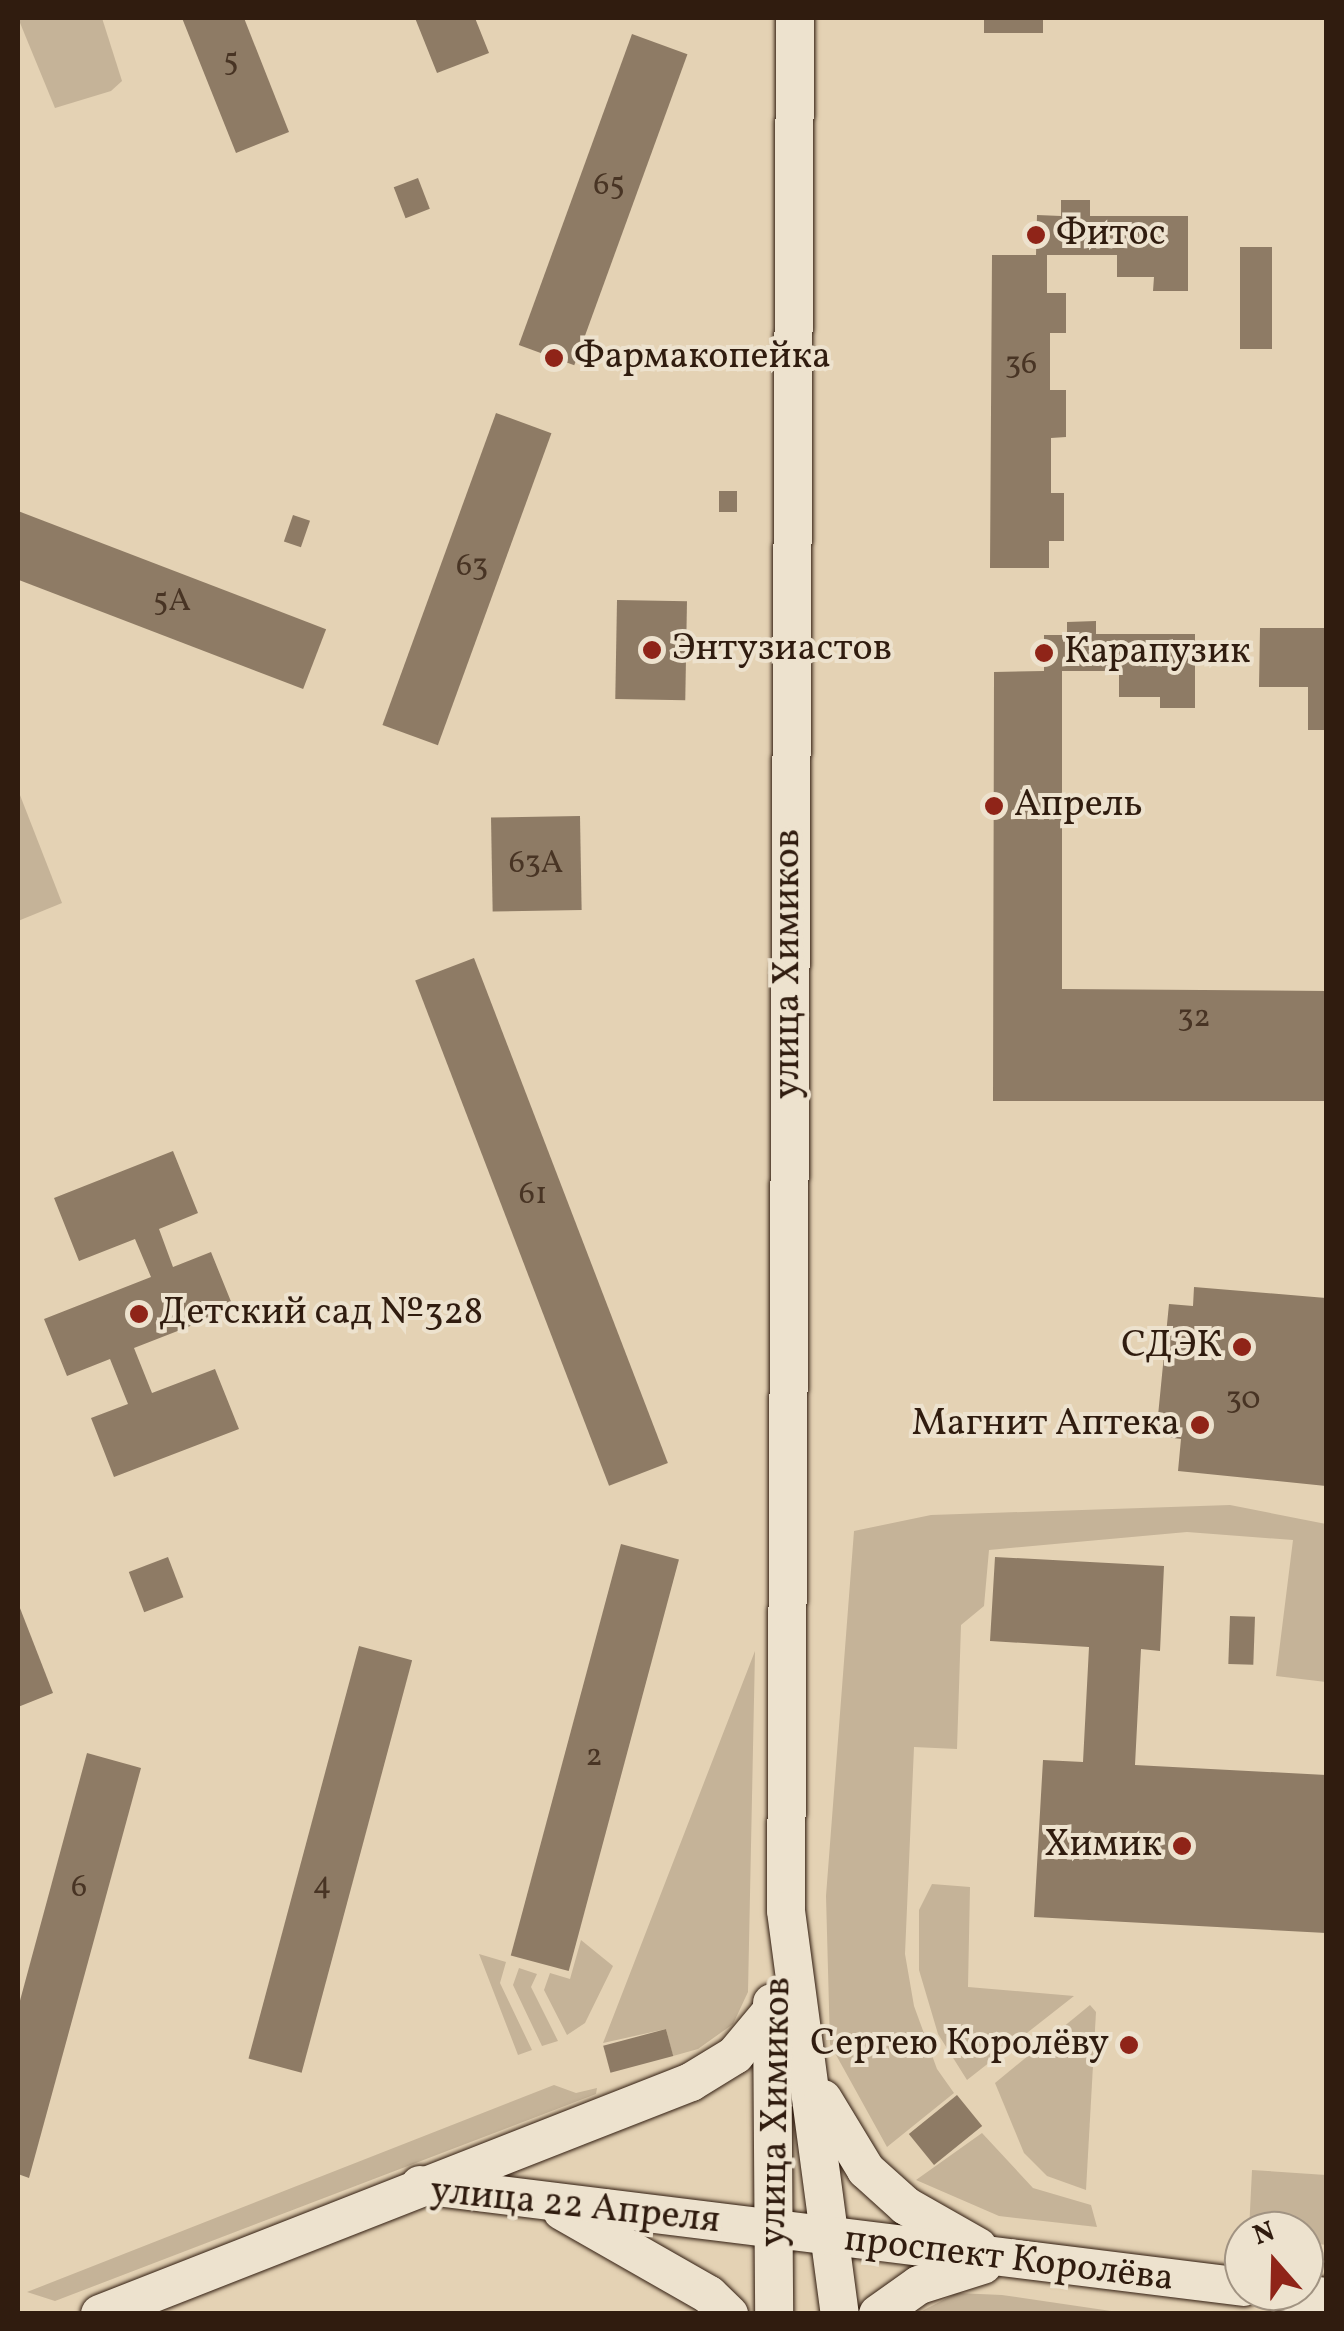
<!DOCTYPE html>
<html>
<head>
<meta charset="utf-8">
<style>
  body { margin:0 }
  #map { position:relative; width:1344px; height:2331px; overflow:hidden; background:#e4d2b4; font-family:Vollkorn,serif }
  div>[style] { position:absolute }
  .green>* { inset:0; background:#c5b398 }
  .building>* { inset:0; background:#8e7b65; transform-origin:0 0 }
  .roads { filter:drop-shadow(0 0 2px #301c0f) drop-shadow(0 0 2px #301c0f) }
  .secondary>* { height:38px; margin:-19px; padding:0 19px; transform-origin:19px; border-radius:19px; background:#ede2ce }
  .dots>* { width:28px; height:28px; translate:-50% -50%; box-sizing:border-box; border:5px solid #ede2ce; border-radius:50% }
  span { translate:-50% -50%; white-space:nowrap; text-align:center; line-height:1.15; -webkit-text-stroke:8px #ede2ce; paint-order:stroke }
  .number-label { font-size:32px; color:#483424 }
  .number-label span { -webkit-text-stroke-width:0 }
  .poi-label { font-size:38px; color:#301c0f }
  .left { translate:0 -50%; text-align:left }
  .right { translate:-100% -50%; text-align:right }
  .street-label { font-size:38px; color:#301c0f }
  .frame { position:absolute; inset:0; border:20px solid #301c0f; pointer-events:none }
  .north { position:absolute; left:1224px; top:2211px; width:100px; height:100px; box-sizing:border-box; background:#ede2ce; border:2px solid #a19382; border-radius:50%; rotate:340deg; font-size:28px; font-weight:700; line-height:40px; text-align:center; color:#301c0f }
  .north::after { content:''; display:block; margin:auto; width:35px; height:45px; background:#8f2418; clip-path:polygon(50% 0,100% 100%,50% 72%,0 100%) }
</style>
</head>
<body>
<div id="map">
  <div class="green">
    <div style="clip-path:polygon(18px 18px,102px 18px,122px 81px,111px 91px,55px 108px)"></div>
    <div style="clip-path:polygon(18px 790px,62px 903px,18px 921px)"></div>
    <div style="clip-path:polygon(1230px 1505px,1326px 1524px,1326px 1682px,1276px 1676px,1293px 1540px,1187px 1532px,989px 1550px,984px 1606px,961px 1625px,957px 1749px,914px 1747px,905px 1954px,914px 2006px,937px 2069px,954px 2093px,887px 2147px,830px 2044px,826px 1896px,854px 1531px,931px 1515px)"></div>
    <div style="clip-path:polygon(755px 1651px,748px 1992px,733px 2024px,698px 2049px,673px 2056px,666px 2029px,603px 2043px)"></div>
    <div style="clip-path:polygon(932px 1884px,970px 1887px,968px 1987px,1074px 1996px,967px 2080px,938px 2034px,919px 1970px,919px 1910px)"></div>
    <div style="clip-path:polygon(581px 1940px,613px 1966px,585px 2023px,567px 2035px,544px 1990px,550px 1973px,570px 1979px)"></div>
    <div style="clip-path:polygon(479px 1954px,506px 1962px,500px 1983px,532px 2050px,518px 2055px)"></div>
    <div style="clip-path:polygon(519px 1968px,537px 1974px,531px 1987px,558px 2041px,542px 2046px,513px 1985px)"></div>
    <div style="clip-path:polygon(1090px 2005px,1096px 2012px,1086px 2190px,1047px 2176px,1024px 2153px,995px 2083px)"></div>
    <div style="clip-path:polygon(554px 2085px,576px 2093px,597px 2088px,596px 2094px,55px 2301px,27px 2292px)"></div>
    <div style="clip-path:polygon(982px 2133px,1033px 2188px,1091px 2205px,1097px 2227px,999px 2216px,916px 2180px)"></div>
    <div style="clip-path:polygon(1252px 2170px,1326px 2175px,1326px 2245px,1304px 2242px,1304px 2231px,1249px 2231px)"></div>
    <div style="clip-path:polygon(957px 2293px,1002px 2295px,1111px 2311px,918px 2313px)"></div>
  </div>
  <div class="building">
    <div style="clip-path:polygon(182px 18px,244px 18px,289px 132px,236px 153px)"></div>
    <div style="clip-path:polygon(415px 18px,475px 18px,489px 53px,437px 73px)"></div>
    <div style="left:984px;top:18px;width:59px;height:15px"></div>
    <div style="left:632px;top:34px;width:59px;height:331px;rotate:20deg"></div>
    <div style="left:418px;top:178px;width:33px;height:26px;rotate:69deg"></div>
    <div style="clip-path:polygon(1061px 200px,1090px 200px,1090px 216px,1188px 216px,1188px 291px,1153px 291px,1154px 277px,1117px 277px,1117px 255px,1047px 255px,1047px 293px,1066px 293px,1066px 333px,1050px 333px,1050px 390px,1066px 390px,1066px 437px,1051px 438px,1051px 493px,1064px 493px,1064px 541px,1049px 541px,1049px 568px,990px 568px,992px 255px,1036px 255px,1037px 215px,1061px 216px)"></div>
    <div style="left:1240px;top:247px;width:32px;height:102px"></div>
    <div style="left:496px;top:413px;width:59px;height:332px;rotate:20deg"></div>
    <div style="left:719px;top:491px;width:18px;height:21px"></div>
    <div style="left:18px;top:511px;width:330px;height:64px;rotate:21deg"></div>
    <div style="left:293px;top:515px;width:18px;height:28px;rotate:19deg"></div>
    <div style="left:617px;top:600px;width:70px;height:99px;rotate:1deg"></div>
    <div style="clip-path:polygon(1096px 621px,1096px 634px,1195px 634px,1195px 708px,1160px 708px,1160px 697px,1119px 697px,1119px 671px,1062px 671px,1062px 989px,1326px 991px,1326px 1101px,993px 1101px,994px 672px,1044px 671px,1044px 635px,1067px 635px,1067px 622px)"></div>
    <div style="clip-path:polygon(1260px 628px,1326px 628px,1326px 730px,1308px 730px,1308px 687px,1259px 687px)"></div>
    <div style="left:580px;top:816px;width:94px;height:89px;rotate:89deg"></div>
    <div style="left:474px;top:958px;width:541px;height:63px;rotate:69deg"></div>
    <div style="clip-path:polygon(173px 1151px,198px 1213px,159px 1229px,173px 1267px,211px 1252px,234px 1309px,134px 1348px,152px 1393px,215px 1369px,239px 1429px,114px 1477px,91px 1418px,128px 1404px,110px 1359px,67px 1376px,44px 1319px,151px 1277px,135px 1239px,79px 1261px,54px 1198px)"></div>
    <div style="clip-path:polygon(1194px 1287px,1326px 1298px,1326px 1486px,1178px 1471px,1181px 1439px,1156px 1436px,1169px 1304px,1193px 1306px)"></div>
    <div style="left:621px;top:1544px;width:60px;height:426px;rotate:15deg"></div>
    <div style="left:168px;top:1557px;width:43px;height:42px;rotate:69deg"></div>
    <div style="clip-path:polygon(995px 1557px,1164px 1566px,1160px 1651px,1141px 1649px,1135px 1765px,1326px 1775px,1326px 1933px,1034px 1917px,1043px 1760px,1083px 1762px,1089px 1647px,990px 1641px)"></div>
    <div style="clip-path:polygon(18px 1603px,53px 1693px,18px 1707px)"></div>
    <div style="left:1230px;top:1616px;width:25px;height:48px;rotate:2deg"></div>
    <div style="left:359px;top:1646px;width:55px;height:427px;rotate:15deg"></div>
    <div style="clip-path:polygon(87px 1753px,141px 1768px,29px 2178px,18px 2174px,18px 2008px)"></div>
    <div style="left:666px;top:2029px;width:28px;height:65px;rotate:75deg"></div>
    <div style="left:957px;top:2095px;width:40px;height:62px;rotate:51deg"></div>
  </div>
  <div class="roads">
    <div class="secondary">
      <div style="left:795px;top:18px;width:1893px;rotate:90.27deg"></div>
      <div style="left:786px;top:1911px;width:407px;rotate:82.4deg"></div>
      <div style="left:772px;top:2003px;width:311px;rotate:89.6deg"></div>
      <div style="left:823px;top:2099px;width:83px;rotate:58.8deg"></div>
      <div style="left:866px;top:2170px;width:54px;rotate:42deg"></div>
      <div style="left:906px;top:2206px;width:83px;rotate:29.7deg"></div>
      <div style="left:420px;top:2185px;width:830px;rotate:7.06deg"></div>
      <div style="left:562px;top:2211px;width:169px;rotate:29.7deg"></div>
      <div style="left:709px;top:2295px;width:28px;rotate:44deg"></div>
      <div style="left:1278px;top:2291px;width:48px;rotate:7.1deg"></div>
      <div style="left:100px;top:2314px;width:635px;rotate:-21.43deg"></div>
      <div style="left:691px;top:2082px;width:52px;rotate:-31.5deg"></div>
      <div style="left:735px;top:2055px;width:56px;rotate:-50.1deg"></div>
      <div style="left:878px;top:2314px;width:50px;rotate:-35.3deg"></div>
      <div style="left:919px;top:2285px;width:67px;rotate:-17.4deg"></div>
    </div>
  </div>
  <div class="dots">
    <div style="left:1036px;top:235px;background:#8f2418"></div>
    <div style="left:554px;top:358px;background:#8f2418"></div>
    <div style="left:652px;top:650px;background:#8f2418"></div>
    <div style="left:1044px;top:653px;background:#8f2418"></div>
    <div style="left:994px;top:806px;background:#8f2418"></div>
    <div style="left:139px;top:1314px;background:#8f2418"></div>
    <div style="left:1242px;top:1347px;background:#8f2418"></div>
    <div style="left:1200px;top:1425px;background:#8f2418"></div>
    <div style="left:1182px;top:1846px;background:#8f2418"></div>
    <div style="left:1129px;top:2045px;background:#8f2418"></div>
  </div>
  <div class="number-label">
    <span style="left:231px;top:62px">5</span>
    <span style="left:609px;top:186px">65</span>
    <span style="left:1021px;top:365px">36</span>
    <span style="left:472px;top:567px">63</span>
    <span style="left:172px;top:602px">5А</span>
    <span style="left:536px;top:864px">63А</span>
    <span style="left:1194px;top:1018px">32</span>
    <span style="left:533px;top:1195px">61</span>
    <span style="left:1243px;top:1400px">30</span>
    <span style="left:594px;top:1757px">2</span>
    <span style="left:322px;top:1885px">4</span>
    <span style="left:79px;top:1888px">6</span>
  </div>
  <div class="poi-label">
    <span class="left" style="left:1056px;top:235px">Фитос</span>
    <span class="left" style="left:574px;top:358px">Фармакопейка</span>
    <span class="left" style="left:672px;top:650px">Энтузиастов</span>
    <span class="left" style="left:1064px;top:653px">Карапузик</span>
    <span class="left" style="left:1014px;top:806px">Апрель</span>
    <span class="left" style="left:159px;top:1314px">Детский сад №328</span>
    <span class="right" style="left:1222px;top:1347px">СДЭК</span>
    <span class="right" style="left:1180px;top:1425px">Магнит Аптека</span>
    <span class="right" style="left:1162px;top:1846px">Химик</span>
    <span class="right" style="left:1109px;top:2045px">Сергею Королёву</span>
  </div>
  <div class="street-label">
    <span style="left:789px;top:964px;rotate:-90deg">улица Химиков</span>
    <span style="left:777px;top:2112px;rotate:-89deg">улица Химиков</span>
    <span style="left:575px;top:2207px;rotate:6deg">улица 22 Апреля</span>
    <span style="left:1009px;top:2260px;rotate:7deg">проспект Королёва</span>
  </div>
  <div class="frame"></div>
  <div class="north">N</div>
</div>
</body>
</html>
